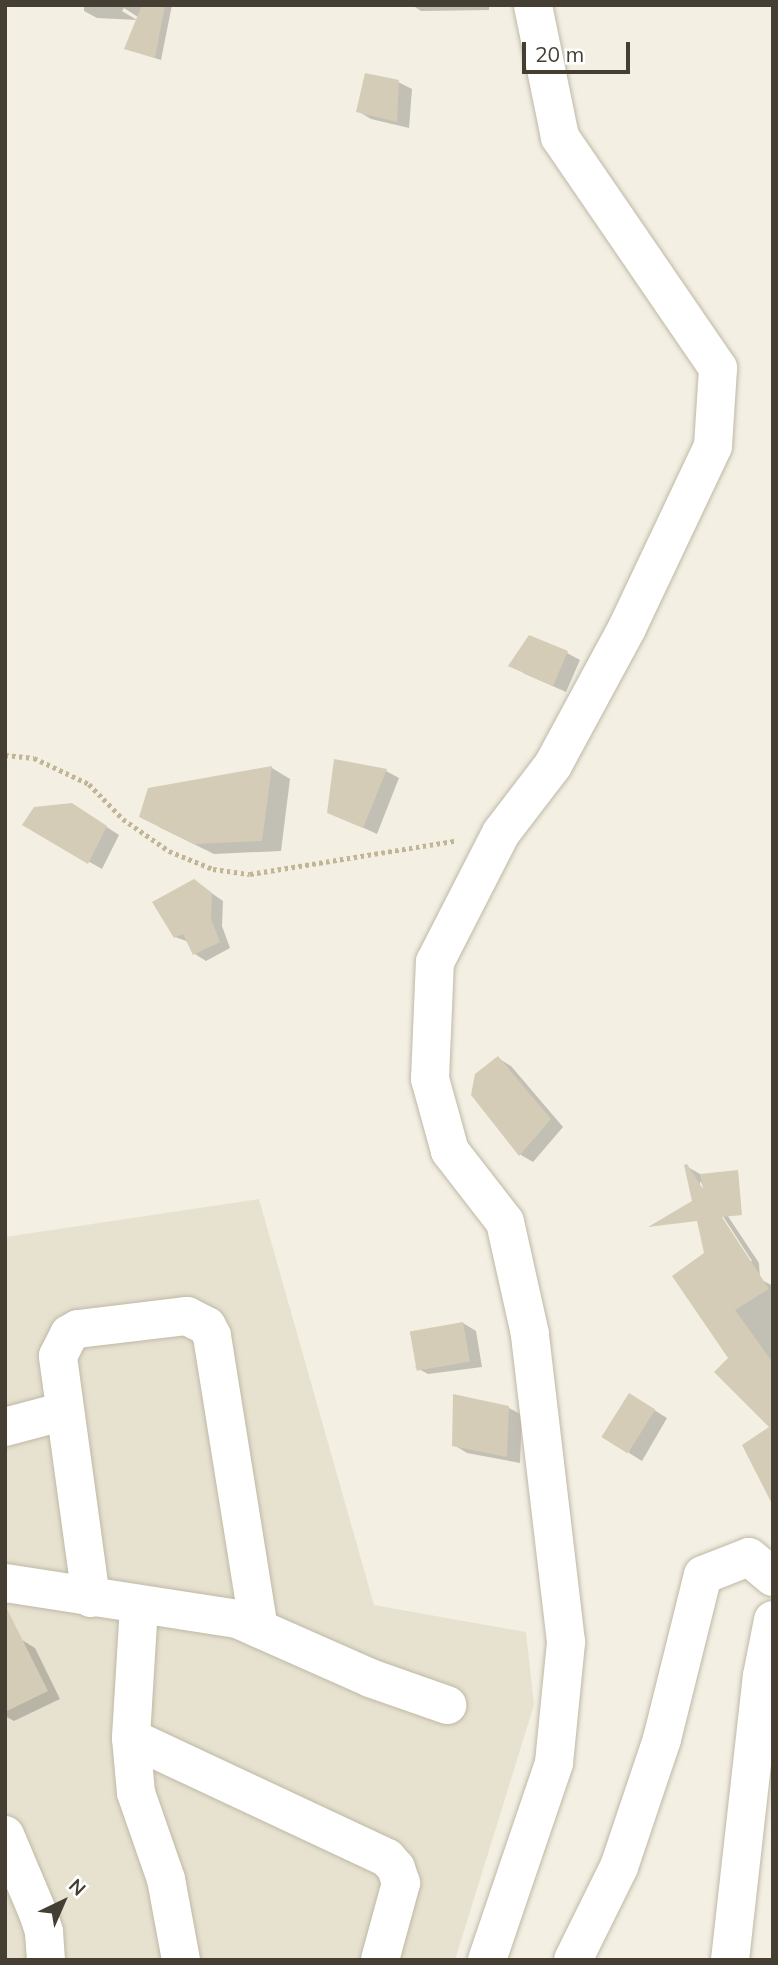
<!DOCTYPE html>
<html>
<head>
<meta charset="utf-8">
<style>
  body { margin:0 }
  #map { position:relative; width:778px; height:1965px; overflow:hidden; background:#f3efe3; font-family:Mulish,sans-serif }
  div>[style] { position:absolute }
  .residential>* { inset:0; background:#e7e2d0 }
  .shadow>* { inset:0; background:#0003 }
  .building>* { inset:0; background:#d5ccb7; transform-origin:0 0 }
  .path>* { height:4.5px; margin-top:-2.25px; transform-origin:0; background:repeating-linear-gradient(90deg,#c2b595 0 3.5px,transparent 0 7px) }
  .roads { filter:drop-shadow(0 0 2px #bfb8a5) drop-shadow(0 0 2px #bfb8a5) }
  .minor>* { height:38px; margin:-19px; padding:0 19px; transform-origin:19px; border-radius:19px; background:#fff }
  span { translate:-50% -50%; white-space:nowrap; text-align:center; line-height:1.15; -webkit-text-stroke:5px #fff; paint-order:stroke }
  .frame { position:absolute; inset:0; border:7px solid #453f33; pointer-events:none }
  .north { position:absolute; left:28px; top:1867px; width:70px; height:70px; -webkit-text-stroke:5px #fff; paint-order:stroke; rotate:44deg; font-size:19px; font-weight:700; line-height:28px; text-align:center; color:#453f33 }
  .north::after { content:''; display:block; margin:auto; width:24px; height:32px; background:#453f33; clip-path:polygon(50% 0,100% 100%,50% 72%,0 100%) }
  .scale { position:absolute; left:522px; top:42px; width:108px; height:32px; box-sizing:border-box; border:4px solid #453f33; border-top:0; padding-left:9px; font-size:21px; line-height:24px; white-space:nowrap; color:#453f33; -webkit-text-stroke:5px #fff; paint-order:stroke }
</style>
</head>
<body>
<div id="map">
  <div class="residential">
    <div style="clip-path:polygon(259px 1199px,374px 1605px,526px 1632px,534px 1705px,455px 1960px,5px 1960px,5px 1237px)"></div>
  </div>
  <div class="shadow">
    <div style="clip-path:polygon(84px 5px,172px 5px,161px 60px,126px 49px,138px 21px,138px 17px,124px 8px,122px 11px,137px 20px,97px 18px,84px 11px)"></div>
    <div style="clip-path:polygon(412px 5px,489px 5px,489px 10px,421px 11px)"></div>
    <div style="clip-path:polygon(398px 82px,412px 89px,409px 128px,371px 119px,358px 111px)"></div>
    <div style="clip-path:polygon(567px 653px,580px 660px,566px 692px,523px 673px)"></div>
    <div style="clip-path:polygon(272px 768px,290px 779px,281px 851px,214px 854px,159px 827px)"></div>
    <div style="clip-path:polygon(386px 771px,399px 778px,377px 834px,329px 812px)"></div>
    <div style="clip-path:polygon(85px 813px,119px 835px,102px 869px,24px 825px)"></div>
    <div style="clip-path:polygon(194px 881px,223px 901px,222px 926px,230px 948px,206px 961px,195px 954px,189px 942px,175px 937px)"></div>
    <div style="clip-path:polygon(498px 1058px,511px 1066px,563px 1127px,533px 1162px,521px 1155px,473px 1095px)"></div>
    <div style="clip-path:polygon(evenodd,686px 1166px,700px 1174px,759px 1263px,760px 1279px,773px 1286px,773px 1473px,771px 1428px,730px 1358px,686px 1166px,700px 1181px,752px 1261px,749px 1262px,700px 1188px,700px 1181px)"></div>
    <div style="clip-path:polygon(463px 1323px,476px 1331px,482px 1367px,428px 1374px,415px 1367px)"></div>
    <div style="clip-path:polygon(630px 1395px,667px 1418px,642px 1461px,629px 1453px)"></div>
    <div style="clip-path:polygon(509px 1408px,522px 1415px,520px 1463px,467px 1453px,454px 1445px)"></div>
    <div style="clip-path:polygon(22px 1640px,35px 1648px,60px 1699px,14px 1721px,5px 1716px,5px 1649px)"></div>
  </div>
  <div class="building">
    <div style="clip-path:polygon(142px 5px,165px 5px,155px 58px,124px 49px)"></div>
    <div style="clip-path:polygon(365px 73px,399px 80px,397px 122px,356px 112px)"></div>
    <div style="clip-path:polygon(529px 635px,568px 651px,553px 686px,508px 666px)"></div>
    <div style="clip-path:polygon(334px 759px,387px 769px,363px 828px,327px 813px)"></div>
    <div style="clip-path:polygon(272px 766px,262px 841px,194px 844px,139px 817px,148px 788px)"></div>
    <div style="clip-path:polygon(72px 803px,107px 826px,88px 864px,22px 825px,34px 807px)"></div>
    <div style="clip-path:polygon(194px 879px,212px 893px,211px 919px,220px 942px,193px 955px,183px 934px,174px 938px,152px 902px)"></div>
    <div style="clip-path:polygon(498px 1056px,551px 1119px,519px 1156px,471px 1095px,475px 1074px)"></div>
    <div style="clip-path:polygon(687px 1164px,703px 1189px,700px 1174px,738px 1170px,742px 1215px,722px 1217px,769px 1289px,735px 1310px,773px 1363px,773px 1506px,742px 1445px,769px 1427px,714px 1372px,728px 1358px,672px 1276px,704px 1253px,697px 1221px,648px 1227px,692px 1201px,684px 1165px)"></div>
    <div style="left:463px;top:1322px;width:40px;height:54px;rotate:80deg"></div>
    <div style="left:629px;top:1393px;width:31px;height:52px;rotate:32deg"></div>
    <div style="clip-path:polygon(453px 1394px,509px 1406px,507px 1457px,452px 1446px)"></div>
    <div style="clip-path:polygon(5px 1605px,48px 1691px,5px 1712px)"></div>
  </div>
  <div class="path">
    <div style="left:5px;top:755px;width:29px;rotate:6deg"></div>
    <div style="left:34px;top:758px;width:61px;rotate:25.3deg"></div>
    <div style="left:89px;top:784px;width:49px;rotate:45.8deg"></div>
    <div style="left:123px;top:819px;width:56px;rotate:34.8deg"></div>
    <div style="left:169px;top:851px;width:48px;rotate:22.2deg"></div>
    <div style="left:213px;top:869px;width:37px;rotate:8deg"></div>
    <div style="left:250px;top:874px;width:207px;rotate:-9.2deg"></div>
  </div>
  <div class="roads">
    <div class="minor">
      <div style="left:5px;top:1427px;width:62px;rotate:-14.9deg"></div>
      <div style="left:5px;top:1583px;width:235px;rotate:8.8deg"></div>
      <div style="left:237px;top:1619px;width:145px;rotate:23.9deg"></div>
      <div style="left:370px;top:1678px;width:82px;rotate:19.3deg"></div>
      <div style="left:91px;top:1598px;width:244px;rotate:-97.8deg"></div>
      <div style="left:58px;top:1356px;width:25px;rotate:-63deg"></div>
      <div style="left:69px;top:1334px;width:10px;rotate:-29deg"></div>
      <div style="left:78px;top:1329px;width:110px;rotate:-6.8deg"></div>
      <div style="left:187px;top:1316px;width:22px;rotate:27deg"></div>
      <div style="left:207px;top:1326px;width:11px;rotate:63deg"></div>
      <div style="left:212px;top:1336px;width:296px;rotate:80.9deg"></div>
      <div style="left:139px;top:1606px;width:132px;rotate:93.5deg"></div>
      <div style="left:131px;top:1738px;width:55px;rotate:84.8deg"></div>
      <div style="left:136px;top:1793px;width:91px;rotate:70.8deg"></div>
      <div style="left:166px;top:1879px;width:82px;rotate:79.5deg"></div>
      <div style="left:131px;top:1738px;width:283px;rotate:25.1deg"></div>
      <div style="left:387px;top:1858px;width:13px;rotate:48deg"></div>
      <div style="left:396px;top:1868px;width:16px;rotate:72deg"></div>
      <div style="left:401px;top:1883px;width:80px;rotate:105.3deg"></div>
      <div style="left:5px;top:1835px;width:85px;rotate:67.1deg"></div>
      <div style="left:38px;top:1913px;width:20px;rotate:72deg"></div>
      <div style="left:44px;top:1932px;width:28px;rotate:86deg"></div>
      <div style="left:487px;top:1960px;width:208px;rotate:-71.2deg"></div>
      <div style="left:554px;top:1763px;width:122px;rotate:-84.3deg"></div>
      <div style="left:566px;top:1642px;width:310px;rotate:-96.7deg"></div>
      <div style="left:530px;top:1334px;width:115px;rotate:-102.6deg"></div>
      <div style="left:505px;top:1222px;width:90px;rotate:-127.8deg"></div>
      <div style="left:450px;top:1151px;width:75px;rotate:-105.5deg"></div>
      <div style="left:430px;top:1079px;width:117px;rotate:-87.6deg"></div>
      <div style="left:435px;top:962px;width:145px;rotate:-62.9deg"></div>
      <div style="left:501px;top:833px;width:86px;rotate:-52.6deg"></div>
      <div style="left:553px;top:765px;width:156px;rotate:-61.6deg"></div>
      <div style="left:627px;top:628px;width:201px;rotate:-64.7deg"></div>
      <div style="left:713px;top:446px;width:78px;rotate:-86.3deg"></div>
      <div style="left:718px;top:368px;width:280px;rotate:-124.4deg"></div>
      <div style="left:560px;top:137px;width:135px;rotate:-101.6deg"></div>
      <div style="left:573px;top:1960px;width:104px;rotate:-63.7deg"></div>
      <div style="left:619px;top:1867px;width:135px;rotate:-71.4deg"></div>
      <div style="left:662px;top:1739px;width:169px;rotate:-76deg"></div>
      <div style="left:703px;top:1575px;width:49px;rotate:-21.4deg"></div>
      <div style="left:749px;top:1557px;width:31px;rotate:40deg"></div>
      <div style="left:730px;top:1960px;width:286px;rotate:-83.6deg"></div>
      <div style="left:762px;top:1676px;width:57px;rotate:-78.9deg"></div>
    </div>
  </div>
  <div class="frame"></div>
  <div class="north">N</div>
  <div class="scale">20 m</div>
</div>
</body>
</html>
